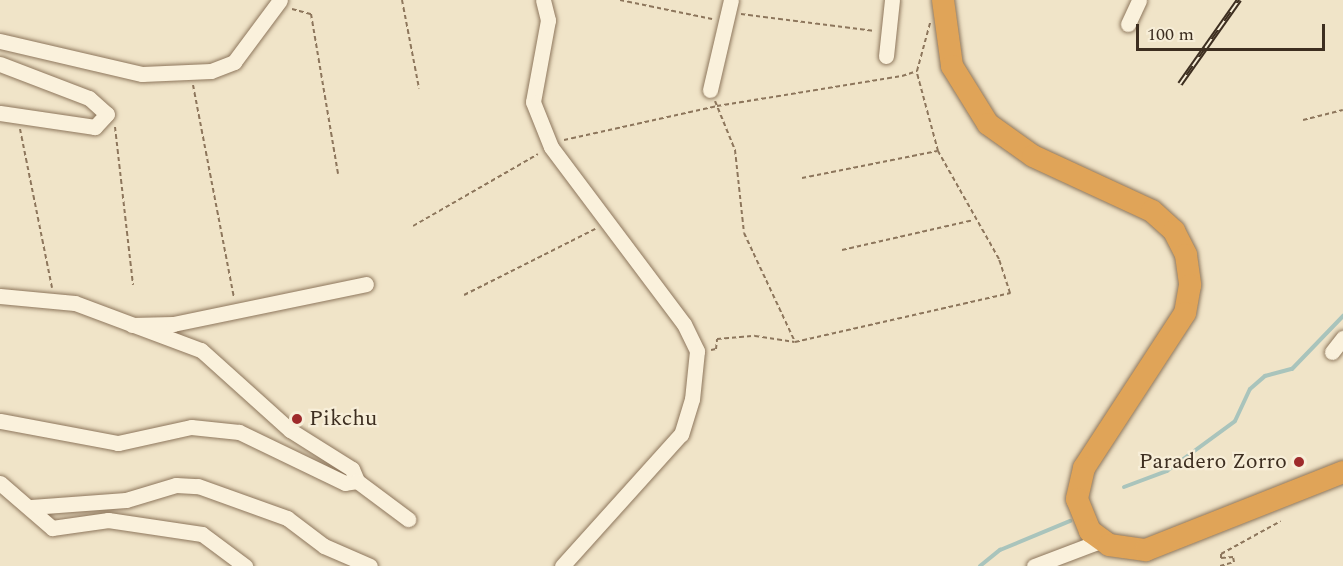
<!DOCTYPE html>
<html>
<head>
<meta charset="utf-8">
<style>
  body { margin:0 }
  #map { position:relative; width:1343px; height:566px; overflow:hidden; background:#f0e4c8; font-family:Spectral,serif }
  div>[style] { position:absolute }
  .stream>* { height:4px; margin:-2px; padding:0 2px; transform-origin:2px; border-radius:2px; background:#a9c4bc }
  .path>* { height:2px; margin-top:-1px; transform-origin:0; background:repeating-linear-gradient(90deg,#8d765c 0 4.5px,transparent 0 7.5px) }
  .roads { filter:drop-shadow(0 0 2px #8d765c) drop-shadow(0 0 2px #8d765c) }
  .minor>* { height:15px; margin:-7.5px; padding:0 7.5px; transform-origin:7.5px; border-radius:7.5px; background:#faf1dc }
  .highway>* { height:22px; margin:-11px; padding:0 11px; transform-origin:11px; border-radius:11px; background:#e0a458 }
  .rail>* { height:6px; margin-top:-3px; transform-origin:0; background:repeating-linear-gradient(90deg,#f7eed8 0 11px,#3d2e20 0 22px); box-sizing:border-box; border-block:2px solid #3d2e20 }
  .dots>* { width:16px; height:16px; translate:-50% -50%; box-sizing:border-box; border:3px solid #f7eed8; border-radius:50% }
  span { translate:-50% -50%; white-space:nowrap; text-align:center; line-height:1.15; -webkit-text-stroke:4.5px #f7eed8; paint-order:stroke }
  .poi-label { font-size:22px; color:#3d2e20 }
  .left { translate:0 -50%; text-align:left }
  .right { translate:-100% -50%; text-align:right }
  .scale { position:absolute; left:1136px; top:24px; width:189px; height:27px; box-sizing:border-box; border:3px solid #3d2e20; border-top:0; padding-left:8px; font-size:18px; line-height:21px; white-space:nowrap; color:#3d2e20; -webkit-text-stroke:4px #f7eed8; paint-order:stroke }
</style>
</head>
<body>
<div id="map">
  <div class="stream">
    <div style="left:1124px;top:487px;width:46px;rotate:-20.4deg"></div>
    <div style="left:1167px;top:471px;width:84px;rotate:-36.3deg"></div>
    <div style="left:1235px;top:421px;width:35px;rotate:-65deg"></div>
    <div style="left:1250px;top:389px;width:20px;rotate:-41deg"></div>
    <div style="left:1265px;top:376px;width:28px;rotate:-15deg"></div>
    <div style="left:1292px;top:369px;width:74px;rotate:-46.1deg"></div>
    <div style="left:980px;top:566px;width:26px;rotate:-39deg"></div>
    <div style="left:1000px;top:550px;width:76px;rotate:-22.5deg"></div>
  </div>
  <div class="path">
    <div style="left:402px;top:0;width:90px;rotate:79.1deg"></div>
    <div style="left:620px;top:0;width:94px;rotate:11.7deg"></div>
    <div style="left:292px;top:9px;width:20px;rotate:15deg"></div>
    <div style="left:311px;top:14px;width:162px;rotate:80.4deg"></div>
    <div style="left:741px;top:14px;width:135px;rotate:7.2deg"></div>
    <div style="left:193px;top:85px;width:217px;rotate:79.1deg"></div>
    <div style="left:715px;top:101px;width:53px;rotate:67.8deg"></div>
    <div style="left:735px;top:150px;width:83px;rotate:83.8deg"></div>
    <div style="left:744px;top:233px;width:120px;rotate:64.9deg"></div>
    <div style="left:1303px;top:120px;width:41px;rotate:-14deg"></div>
    <div style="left:115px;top:127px;width:159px;rotate:83.5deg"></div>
    <div style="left:20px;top:129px;width:162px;rotate:78.6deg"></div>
    <div style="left:564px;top:140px;width:157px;rotate:-12.5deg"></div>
    <div style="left:717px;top:106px;width:187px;rotate:-9.2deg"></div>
    <div style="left:902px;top:76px;width:16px;rotate:-18deg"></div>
    <div style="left:917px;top:71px;width:50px;rotate:-74.8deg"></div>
    <div style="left:802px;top:178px;width:138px;rotate:-11.3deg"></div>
    <div style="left:413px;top:226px;width:144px;rotate:-29.9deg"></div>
    <div style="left:842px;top:250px;width:135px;rotate:-12.8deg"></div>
    <div style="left:464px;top:295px;width:147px;rotate:-26.7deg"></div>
    <div style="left:711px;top:350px;width:5px;rotate:-11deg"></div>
    <div style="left:716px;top:349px;width:10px;rotate:-84deg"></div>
    <div style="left:717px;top:339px;width:38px;rotate:-5deg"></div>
    <div style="left:755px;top:336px;width:40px;rotate:8.5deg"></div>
    <div style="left:795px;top:342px;width:221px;rotate:-12.8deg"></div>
    <div style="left:1010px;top:293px;width:36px;rotate:-108deg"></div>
    <div style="left:999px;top:259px;width:124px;rotate:-119.5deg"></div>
    <div style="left:938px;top:151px;width:81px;rotate:-105.1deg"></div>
    <div style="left:1220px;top:566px;width:15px;rotate:-16deg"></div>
    <div style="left:1234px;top:562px;width:5px;rotate:-101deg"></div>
    <div style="left:1233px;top:557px;width:12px;rotate:175deg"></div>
    <div style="left:1221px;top:558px;width:4px;rotate:-90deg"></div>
    <div style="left:1221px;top:554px;width:68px;rotate:-28.8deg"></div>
  </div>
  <div class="roads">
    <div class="minor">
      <div style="left:543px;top:0;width:21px;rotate:76deg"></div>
      <div style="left:548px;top:20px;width:83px;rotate:100.4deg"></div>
      <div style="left:533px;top:102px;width:48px;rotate:68.2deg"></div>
      <div style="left:551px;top:147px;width:221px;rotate:53.1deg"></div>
      <div style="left:684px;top:324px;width:30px;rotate:64deg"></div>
      <div style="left:697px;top:351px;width:48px;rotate:95.9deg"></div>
      <div style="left:692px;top:399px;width:37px;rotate:107deg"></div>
      <div style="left:681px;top:434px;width:178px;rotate:132deg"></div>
      <div style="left:1128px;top:24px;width:26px;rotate:-65deg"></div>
      <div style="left:0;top:41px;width:146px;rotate:13.1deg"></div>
      <div style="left:142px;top:74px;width:69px;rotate:-2.5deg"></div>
      <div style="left:211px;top:71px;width:25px;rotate:-21deg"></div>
      <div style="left:234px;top:62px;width:77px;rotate:-53.4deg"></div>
      <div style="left:886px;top:56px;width:56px;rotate:-83.9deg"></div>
      <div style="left:0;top:64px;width:95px;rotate:20.9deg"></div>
      <div style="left:89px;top:98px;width:24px;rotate:42deg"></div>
      <div style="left:107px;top:114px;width:18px;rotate:133deg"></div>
      <div style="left:95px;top:127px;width:96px;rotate:-171.6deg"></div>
      <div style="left:710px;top:90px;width:92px;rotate:-76.9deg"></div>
      <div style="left:0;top:296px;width:75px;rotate:5.3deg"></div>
      <div style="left:75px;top:303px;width:134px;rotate:20.5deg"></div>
      <div style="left:201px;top:350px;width:120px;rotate:42deg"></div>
      <div style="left:290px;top:430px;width:73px;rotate:32.2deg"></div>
      <div style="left:352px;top:469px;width:13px;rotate:67deg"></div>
      <div style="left:357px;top:481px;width:12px;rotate:171deg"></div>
      <div style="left:345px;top:483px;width:118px;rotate:-154.3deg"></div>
      <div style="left:239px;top:432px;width:48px;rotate:-174.1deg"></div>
      <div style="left:191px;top:427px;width:75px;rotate:167.6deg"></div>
      <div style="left:118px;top:443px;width:120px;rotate:-169.4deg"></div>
      <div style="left:132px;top:325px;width:41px;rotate:-1.4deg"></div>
      <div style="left:173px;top:324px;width:197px;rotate:-11.7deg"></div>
      <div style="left:1332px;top:352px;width:18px;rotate:-52deg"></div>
      <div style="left:357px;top:481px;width:64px;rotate:36.7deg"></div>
      <div style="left:0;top:483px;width:69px;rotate:40.9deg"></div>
      <div style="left:52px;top:528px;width:57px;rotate:-8.1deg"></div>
      <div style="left:108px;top:520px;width:95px;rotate:8.5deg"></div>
      <div style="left:202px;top:534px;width:54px;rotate:36.7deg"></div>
      <div style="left:31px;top:507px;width:95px;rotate:-4.2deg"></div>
      <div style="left:126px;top:500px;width:52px;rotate:-16.7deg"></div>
      <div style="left:176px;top:485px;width:22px;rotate:3deg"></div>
      <div style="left:198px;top:486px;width:95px;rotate:19.8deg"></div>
      <div style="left:287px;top:518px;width:46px;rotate:37.1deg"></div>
      <div style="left:324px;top:546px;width:50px;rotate:23.5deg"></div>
      <div style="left:1034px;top:566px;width:71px;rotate:-20.7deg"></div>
    </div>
    <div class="highway">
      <div style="left:943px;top:0;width:67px;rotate:82.2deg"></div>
      <div style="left:952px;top:66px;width:68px;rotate:58.2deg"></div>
      <div style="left:988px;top:124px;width:55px;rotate:35.4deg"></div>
      <div style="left:1033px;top:156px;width:131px;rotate:24.8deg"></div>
      <div style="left:1152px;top:211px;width:30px;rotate:42deg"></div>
      <div style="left:1174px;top:231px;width:27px;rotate:63deg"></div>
      <div style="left:1186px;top:255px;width:30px;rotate:82deg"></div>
      <div style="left:1190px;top:285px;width:28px;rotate:100deg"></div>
      <div style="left:1185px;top:313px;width:185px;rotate:123.1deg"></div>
      <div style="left:1084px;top:468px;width:32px;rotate:103deg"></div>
      <div style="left:1077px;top:499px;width:35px;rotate:68deg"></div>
      <div style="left:1090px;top:531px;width:24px;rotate:36deg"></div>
      <div style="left:1109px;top:545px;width:37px;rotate:8deg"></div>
      <div style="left:1146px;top:550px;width:212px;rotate:-21.6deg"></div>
    </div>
  </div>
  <div class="rail">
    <div style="left:1180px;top:84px;width:103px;rotate:-54.9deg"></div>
  </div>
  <div class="dots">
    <div style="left:297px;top:419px;background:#9e2a2b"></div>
    <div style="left:1299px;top:462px;background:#9e2a2b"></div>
  </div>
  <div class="poi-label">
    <span class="left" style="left:309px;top:419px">Pikchu</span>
    <span class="right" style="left:1287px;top:462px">Paradero Zorro</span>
  </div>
  <div class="scale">100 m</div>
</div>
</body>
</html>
